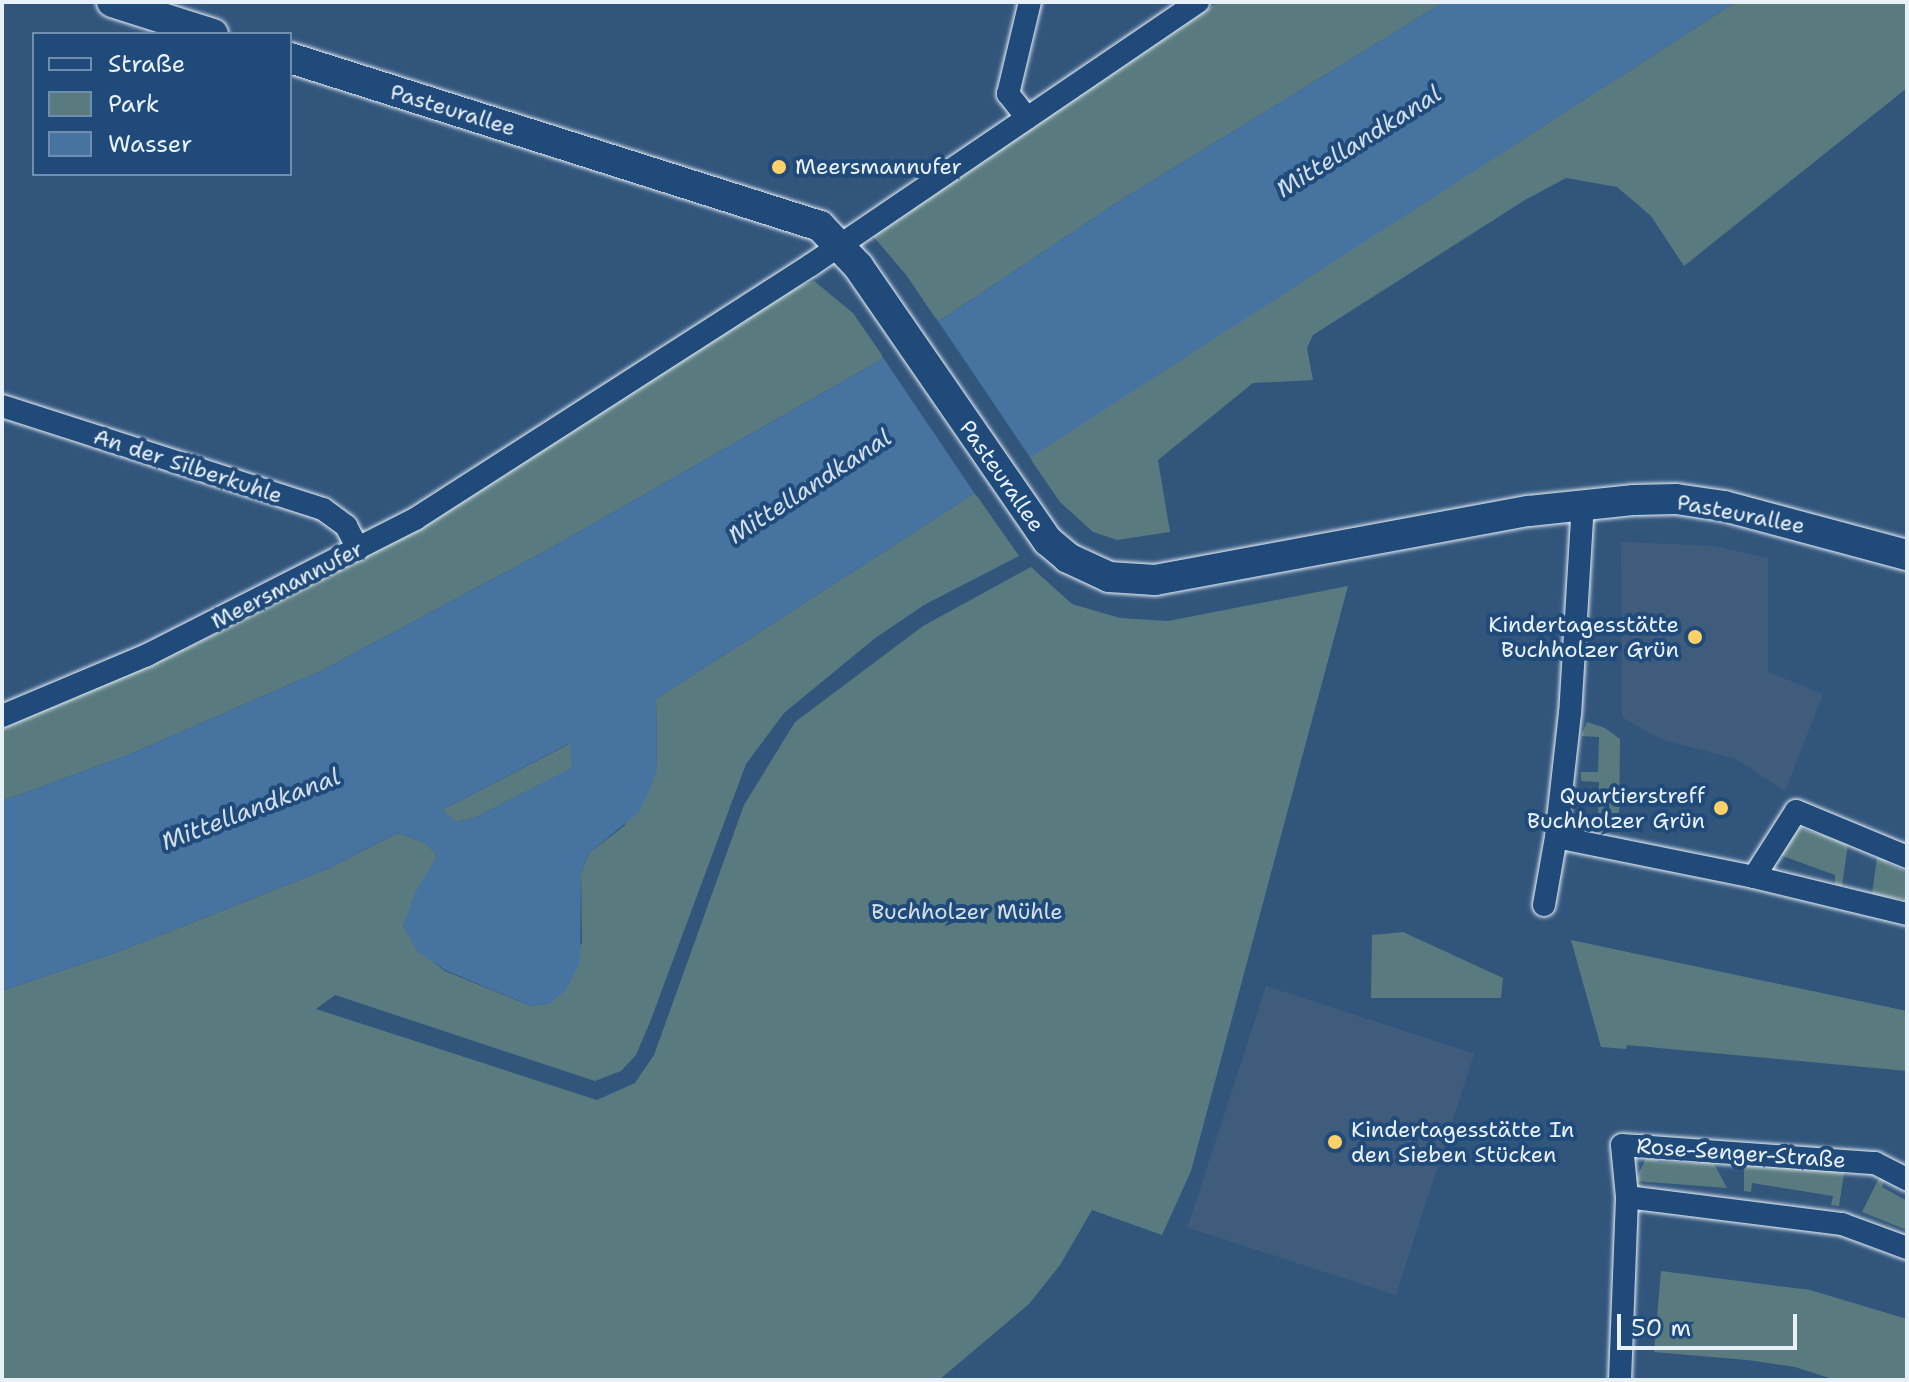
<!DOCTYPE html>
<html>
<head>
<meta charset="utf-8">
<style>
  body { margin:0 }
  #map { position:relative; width:1909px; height:1382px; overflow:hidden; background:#32557c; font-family:"Shantell Sans",sans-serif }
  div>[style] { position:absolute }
  .built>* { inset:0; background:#405c7d; transform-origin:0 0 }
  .green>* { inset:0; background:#597b80 }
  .water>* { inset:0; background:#4773a1 }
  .pier>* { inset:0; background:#32557c; transform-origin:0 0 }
  .roads { filter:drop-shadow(0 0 2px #e8f1f8) drop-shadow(0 0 2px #e8f1f8) }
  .street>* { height:22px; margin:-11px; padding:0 11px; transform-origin:11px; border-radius:11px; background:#1f4a7a }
  .secondary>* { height:30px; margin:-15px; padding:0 15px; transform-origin:15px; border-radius:15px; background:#1f4a7a }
  .dots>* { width:22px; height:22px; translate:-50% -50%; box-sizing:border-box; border:4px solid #1f4a7a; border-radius:50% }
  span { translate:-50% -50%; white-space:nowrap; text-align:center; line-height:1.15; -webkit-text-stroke:8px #1f4a7a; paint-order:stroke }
  .street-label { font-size:22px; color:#e8f1f8 }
  .poi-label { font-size:22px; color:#e8f1f8 }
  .left { translate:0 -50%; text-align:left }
  .right { translate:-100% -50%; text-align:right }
  .park-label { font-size:22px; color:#d3dfe6 }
  .water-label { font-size:24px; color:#d0deeb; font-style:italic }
  .frame { position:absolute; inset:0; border:4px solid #e8f1f8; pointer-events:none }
  .legend { position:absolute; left:32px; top:32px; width:260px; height:144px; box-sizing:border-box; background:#1f4a7a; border:2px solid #6f8dac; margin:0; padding:10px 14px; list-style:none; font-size:24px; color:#e8f1f8 }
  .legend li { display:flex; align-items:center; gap:16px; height:40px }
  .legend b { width:40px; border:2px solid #6f8dac }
  .scale { position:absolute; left:1617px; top:1314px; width:180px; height:36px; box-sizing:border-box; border:4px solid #e8f1f8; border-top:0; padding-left:10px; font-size:24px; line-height:28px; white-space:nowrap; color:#e8f1f8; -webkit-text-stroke:6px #1f4a7a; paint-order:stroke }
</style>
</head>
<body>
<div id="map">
  <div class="built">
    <div style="clip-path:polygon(1621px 542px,1714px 546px,1768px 558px,1768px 672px,1823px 694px,1785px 791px,1736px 759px,1660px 739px,1622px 717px)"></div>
    <div style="left:1266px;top:986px;width:219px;height:254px;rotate:18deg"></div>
  </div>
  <div class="green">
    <div style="clip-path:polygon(1218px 2px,1444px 2px,1121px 200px,938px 322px,907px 276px,873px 236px)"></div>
    <div style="clip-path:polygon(1736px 2px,1907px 2px,1907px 88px,1684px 266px,1651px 216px,1617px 187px,1566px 178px,1525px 200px,1313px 335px,1307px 348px,1313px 380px,1253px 383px,1158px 460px,1170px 532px,1117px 540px,1093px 532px,1060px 502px,1029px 457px)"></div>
    <div style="clip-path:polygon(814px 281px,853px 313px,884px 358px,547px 550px,323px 670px,128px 755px,2px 801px,2px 729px,198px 643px,369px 554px,797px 287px)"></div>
    <div style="clip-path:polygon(975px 493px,1019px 556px,924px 605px,874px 639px,784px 713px,746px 764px,650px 1022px,636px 1055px,621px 1071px,595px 1081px,335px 995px,316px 1009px,597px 1100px,635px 1083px,654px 1055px,744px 805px,795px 722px,923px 626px,1031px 567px,1072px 604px,1120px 618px,1168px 621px,1348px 586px,1191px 1171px,1162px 1235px,1092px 1210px,1060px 1265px,1029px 1304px,939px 1380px,2px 1380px,2px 991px,120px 951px,327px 869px,398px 833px,427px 844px,437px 856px,403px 926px,433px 962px,445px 971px,531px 1006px,550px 1003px,582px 942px,581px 873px,589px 853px,624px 826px,657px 769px,656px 699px)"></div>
    <div style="clip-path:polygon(1587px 722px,1605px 728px,1620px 739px,1619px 833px,1599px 826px,1598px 830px,1580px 826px,1580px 817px,1598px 817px,1599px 782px,1581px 781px,1581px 772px,1598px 772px,1599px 737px,1581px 736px)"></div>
    <div style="clip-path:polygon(571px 743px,573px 768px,474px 818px,456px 822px,442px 810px)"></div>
    <div style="clip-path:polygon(1798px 827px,1848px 844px,1842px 886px,1835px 884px,1835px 875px,1780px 855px)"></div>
    <div style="clip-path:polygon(1878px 850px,1889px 853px,1887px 863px,1907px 872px,1907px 900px,1872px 894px)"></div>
    <div style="clip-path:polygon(1403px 932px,1503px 978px,1501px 998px,1371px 998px,1372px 935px)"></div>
    <div style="clip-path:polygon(1571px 940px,1907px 1011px,1907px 1071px,1627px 1045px,1626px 1049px,1601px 1047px)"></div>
    <div style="clip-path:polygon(1648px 1154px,1657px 1154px,1658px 1162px,1700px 1163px,1701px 1155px,1710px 1156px,1727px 1188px,1635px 1181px)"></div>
    <div style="clip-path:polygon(1744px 1165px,1845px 1167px,1839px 1206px,1831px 1205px,1833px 1196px,1752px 1183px,1751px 1192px,1744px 1191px)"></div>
    <div style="clip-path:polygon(1880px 1176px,1885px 1179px,1882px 1187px,1907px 1201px,1907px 1230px,1862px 1212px)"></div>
    <div style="clip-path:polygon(1661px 1271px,1810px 1290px,1907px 1319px,1907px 1380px,1836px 1380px,1795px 1367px,1747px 1360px,1654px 1352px)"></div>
  </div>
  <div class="water">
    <div style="clip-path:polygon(evenodd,1444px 2px,1736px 2px,656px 699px,657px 769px,651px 787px,639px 812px,589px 853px,581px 873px,580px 963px,566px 990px,550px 1003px,531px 1006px,445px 970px,417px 951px,403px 926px,415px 893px,437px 856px,427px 844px,398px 833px,327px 869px,120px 951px,2px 991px,2px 801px,128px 755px,323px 670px,547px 550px,884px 358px,1121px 200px,1444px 2px,570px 743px,572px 768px,474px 818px,456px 822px,442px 810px,570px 743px)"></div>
  </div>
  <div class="pier">
    <div style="left:936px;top:318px;width:171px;height:66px;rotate:56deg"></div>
  </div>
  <div class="roads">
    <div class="street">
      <div style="left:1027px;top:118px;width:31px;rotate:-128deg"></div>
      <div style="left:1008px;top:94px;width:95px;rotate:-76.6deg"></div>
      <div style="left:2px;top:406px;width:337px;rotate:17.8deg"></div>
      <div style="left:323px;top:509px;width:29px;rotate:36deg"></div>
      <div style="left:346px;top:526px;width:26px;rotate:62deg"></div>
      <div style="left:1583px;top:503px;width:210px;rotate:93.5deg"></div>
      <div style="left:1570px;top:713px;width:125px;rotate:96.4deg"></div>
      <div style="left:1556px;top:837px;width:202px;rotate:11.4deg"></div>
      <div style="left:1754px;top:877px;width:157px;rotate:13.6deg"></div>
      <div style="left:2px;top:716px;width:157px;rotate:-22.8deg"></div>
      <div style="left:147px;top:655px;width:301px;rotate:-26.9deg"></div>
      <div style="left:415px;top:519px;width:470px;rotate:-32.7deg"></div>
      <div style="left:811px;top:265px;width:468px;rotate:-34.2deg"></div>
      <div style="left:1754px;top:877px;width:78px;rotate:-57.5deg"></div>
      <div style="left:1796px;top:811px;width:120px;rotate:22.5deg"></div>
      <div style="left:1544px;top:905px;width:69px;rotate:-80deg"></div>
      <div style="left:1627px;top:1197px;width:217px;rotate:7.2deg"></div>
      <div style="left:1842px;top:1224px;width:69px;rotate:20.3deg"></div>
      <div style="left:1620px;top:1380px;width:183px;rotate:-87.8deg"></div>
      <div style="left:1627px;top:1197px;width:52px;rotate:-95.5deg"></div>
      <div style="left:1622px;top:1145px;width:254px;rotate:4.1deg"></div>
      <div style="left:1875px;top:1163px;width:36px;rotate:27deg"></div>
    </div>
    <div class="secondary">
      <div style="left:112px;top:2px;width:106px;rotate:17.6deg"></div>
      <div style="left:290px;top:58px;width:556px;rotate:17.59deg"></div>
      <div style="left:820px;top:226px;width:55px;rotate:46.5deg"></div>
      <div style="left:858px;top:266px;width:334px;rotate:55.4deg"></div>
      <div style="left:1048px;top:541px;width:26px;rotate:40deg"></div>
      <div style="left:1068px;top:558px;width:45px;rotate:24.9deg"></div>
      <div style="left:1109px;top:577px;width:46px;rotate:3.7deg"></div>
      <div style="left:1155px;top:580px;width:380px;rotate:-10.5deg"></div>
      <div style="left:1529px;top:511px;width:106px;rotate:-6deg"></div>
      <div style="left:1634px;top:500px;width:42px;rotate:-1.4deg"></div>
      <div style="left:1676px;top:499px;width:49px;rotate:8.3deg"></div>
      <div style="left:1724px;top:506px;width:189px;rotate:15deg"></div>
    </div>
  </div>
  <div class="dots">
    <div style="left:779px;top:167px;background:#ffd166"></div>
    <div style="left:1695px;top:637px;background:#ffd166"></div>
    <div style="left:1721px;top:808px;background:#ffd166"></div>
    <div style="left:1335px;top:1142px;background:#ffd166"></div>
  </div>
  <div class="street-label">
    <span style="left:453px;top:110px;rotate:17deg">Pasteurallee</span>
    <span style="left:188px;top:466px;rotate:18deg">An der Silberkuhle</span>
    <span style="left:1002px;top:476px;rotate:55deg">Pasteurallee</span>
    <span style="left:1741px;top:514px;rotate:11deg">Pasteurallee</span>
    <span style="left:287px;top:585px;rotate:-27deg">Meersmannufer</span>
    <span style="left:1741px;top:1153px;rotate:4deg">Rose-Senger-Straße</span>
  </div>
  <div class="poi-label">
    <span class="left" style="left:795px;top:167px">Meersmannufer</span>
    <span class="right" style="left:1679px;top:637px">Kindertagesstätte<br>Buchholzer Grün</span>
    <span class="right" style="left:1705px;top:808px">Quartierstreff<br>Buchholzer Grün</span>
    <span class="left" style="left:1351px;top:1142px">Kindertagesstätte In<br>den Sieben Stücken</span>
  </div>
  <div class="park-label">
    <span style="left:967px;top:912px">Buchholzer Mühle</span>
  </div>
  <div class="water-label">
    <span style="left:1359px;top:142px;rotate:-32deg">Mittellandkanal</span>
    <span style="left:810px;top:487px;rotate:-33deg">Mittellandkanal</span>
    <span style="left:251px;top:810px;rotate:-21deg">Mittellandkanal</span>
  </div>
  <div class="frame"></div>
  <ul class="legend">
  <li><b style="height:10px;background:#1f4a7a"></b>Straße</li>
  <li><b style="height:22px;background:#597b80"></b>Park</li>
  <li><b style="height:22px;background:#4773a1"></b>Wasser</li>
  </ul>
  <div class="scale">50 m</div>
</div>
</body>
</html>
